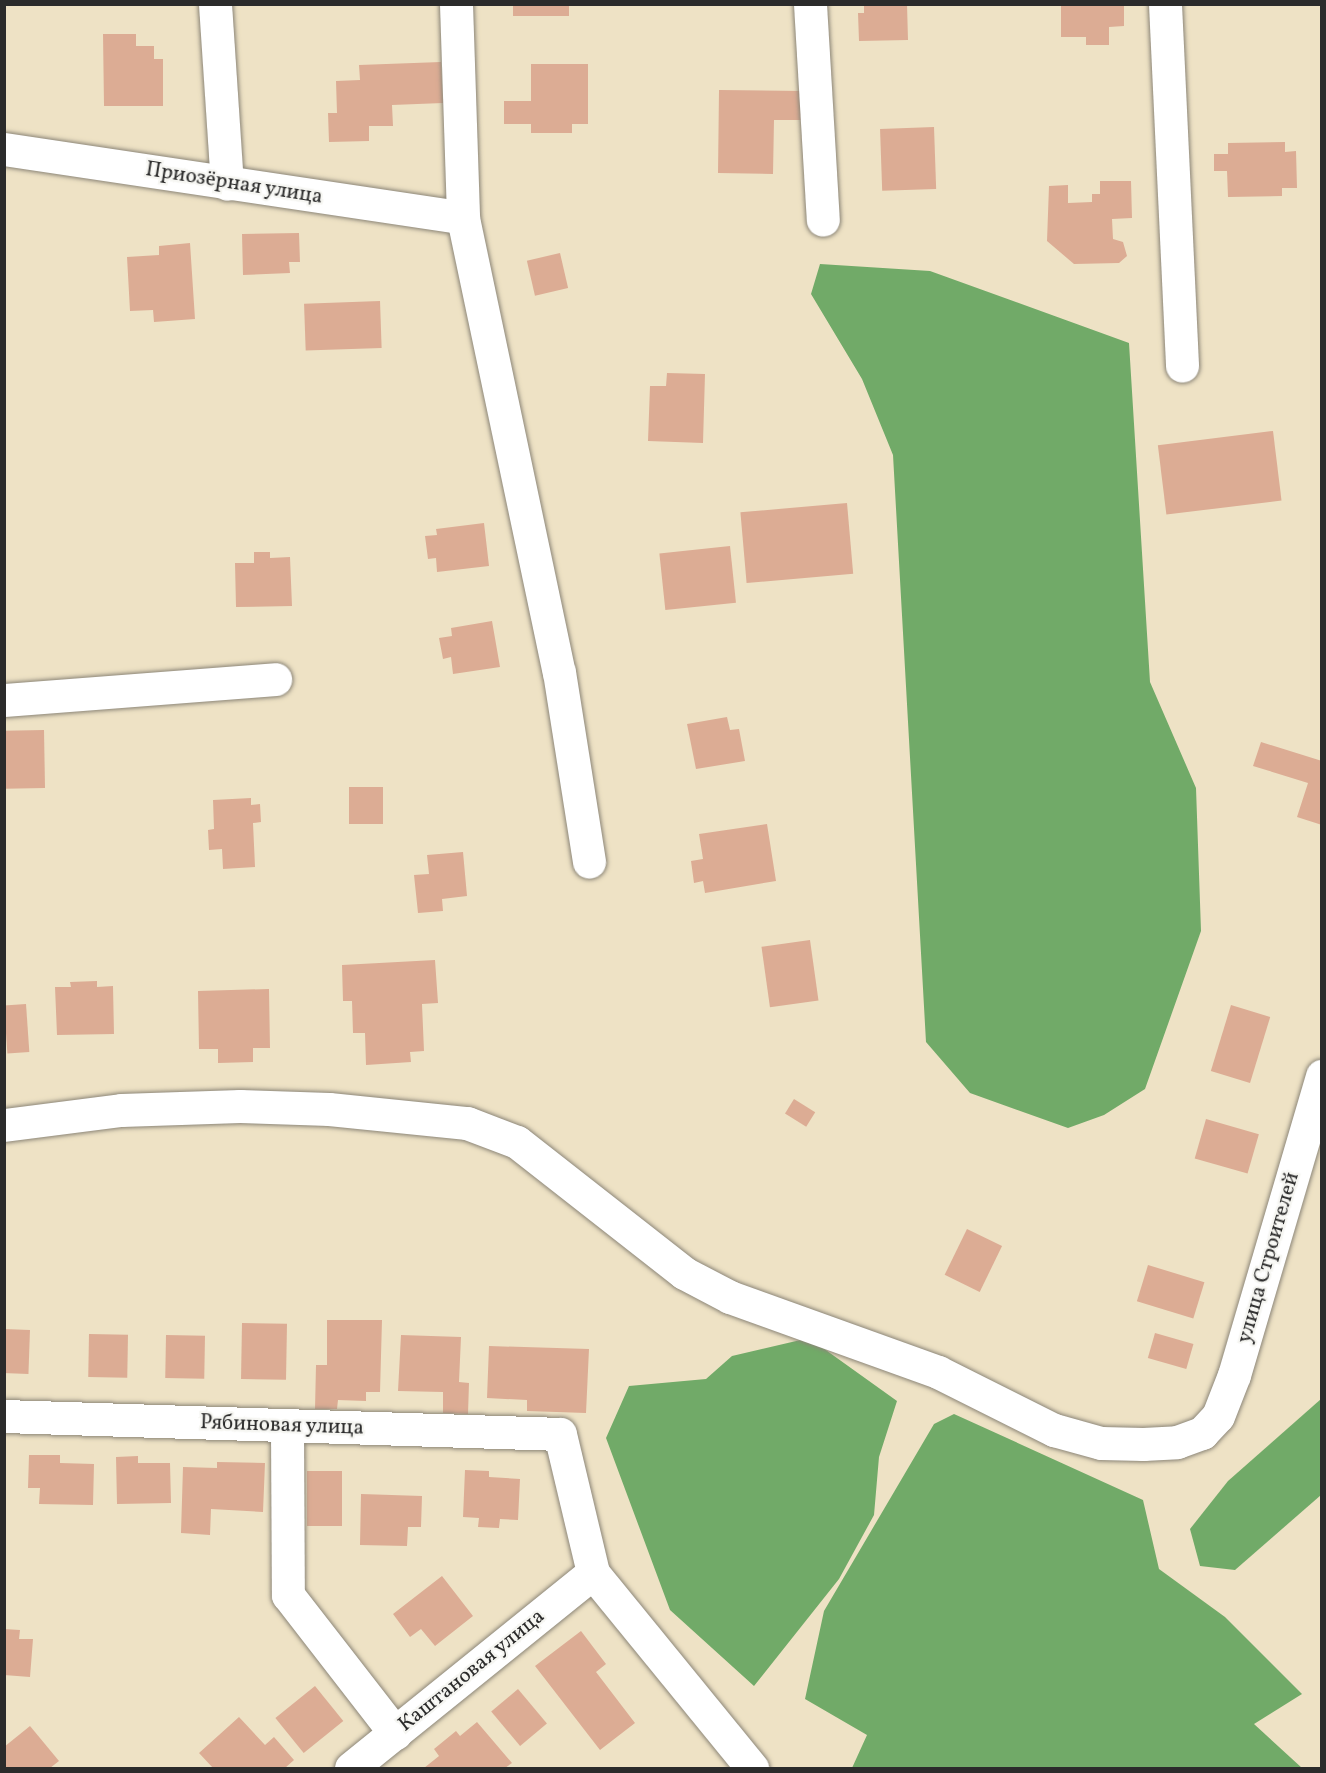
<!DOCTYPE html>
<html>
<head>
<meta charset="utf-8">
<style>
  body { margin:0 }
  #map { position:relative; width:1326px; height:1773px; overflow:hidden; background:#eee2c5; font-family:Vollkorn,serif }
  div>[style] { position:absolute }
  .forest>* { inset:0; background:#71aa68 }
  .building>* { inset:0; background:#dcac94; transform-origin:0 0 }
  .roads { filter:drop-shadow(0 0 2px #8c8678) drop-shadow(0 0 2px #8c8678) }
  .minor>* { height:33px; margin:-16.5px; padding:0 16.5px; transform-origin:16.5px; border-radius:16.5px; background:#fff }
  span { translate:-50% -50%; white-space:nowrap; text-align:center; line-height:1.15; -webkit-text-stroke:4.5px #f6f6f2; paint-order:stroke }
  .street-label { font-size:21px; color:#2b2b2b }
  .frame { position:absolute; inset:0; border:6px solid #2b2b2b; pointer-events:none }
</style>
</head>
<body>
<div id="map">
  <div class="forest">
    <div style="clip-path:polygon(820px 264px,930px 271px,1129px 343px,1150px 682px,1196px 788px,1201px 931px,1145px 1089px,1104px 1115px,1068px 1128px,970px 1093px,926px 1042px,893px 455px,862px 379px,811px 294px)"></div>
    <div style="clip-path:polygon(809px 1338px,897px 1401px,879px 1457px,874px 1515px,839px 1579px,754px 1686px,670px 1610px,606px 1438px,629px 1386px,706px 1379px,732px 1356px)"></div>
    <div style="clip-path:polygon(1321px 1399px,1321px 1495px,1235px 1570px,1200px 1566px,1190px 1529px,1228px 1481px)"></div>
    <div style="clip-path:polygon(954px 1414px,1143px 1500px,1159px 1569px,1225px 1617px,1302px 1694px,1254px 1724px,1302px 1768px,852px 1768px,867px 1735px,805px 1699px,824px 1611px,934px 1424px)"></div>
  </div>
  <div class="building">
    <div style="left:513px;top:4px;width:56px;height:12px"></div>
    <div style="clip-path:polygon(864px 4px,907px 4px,908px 40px,859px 41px,858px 13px,864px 13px)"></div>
    <div style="clip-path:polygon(1061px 4px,1124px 4px,1124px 26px,1109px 27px,1109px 45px,1086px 45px,1086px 37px,1061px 37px)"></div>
    <div style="clip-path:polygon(103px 34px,136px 34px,136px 46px,154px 46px,154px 59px,163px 59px,163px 106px,104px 106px)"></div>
    <div style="clip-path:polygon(441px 62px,443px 103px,392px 105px,393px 126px,369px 126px,369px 141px,329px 142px,328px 113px,337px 113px,336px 81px,360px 80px,359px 65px)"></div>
    <div style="clip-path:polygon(531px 64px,588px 64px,588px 124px,572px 124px,572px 133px,531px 133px,531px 124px,504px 124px,504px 101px,531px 101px)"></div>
    <div style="clip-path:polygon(719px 90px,802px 91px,802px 120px,774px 120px,773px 174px,718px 173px)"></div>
    <div style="left:934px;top:127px;width:62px;height:54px;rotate:88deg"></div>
    <div style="clip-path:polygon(1285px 142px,1285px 152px,1296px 151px,1297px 188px,1282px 188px,1282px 196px,1228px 197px,1227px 171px,1214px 171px,1214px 154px,1228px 154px,1228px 143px)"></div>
    <div style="clip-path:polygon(1100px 181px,1131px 181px,1132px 218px,1112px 219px,1113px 239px,1123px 242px,1127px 256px,1119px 263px,1074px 264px,1047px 241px,1049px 186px,1068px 185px,1068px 203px,1092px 202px,1092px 194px,1100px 194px)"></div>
    <div style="clip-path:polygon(299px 233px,300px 262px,289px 262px,290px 273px,243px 275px,242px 234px)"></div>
    <div style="clip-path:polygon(190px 243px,195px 319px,154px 322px,153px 310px,130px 311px,127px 257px,159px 255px,159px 246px)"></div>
    <div style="left:560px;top:253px;width:36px;height:34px;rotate:77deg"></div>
    <div style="left:380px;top:301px;width:47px;height:76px;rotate:88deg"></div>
    <div style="clip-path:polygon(667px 373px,705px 374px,703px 443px,648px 441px,650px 386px,666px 386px)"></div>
    <div style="left:1273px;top:431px;width:70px;height:116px;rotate:83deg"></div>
    <div style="left:847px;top:503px;width:71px;height:107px;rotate:85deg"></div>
    <div style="clip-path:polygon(484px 523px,489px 566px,437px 572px,436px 558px,428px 559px,425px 536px,437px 535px,436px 529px)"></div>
    <div style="left:730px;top:546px;width:57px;height:71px;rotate:84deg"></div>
    <div style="clip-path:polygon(254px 552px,270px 552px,270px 558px,290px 557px,292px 606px,236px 607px,235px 563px,254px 563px)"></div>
    <div style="clip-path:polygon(492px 621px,500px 667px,453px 674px,451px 657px,443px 659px,439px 638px,452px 636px,451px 628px)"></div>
    <div style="clip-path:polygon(727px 717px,730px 730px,739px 729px,745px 761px,696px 769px,687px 724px)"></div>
    <div style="left:44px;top:730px;width:58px;height:40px;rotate:89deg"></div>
    <div style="clip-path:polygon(1261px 742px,1322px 761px,1322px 825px,1297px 817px,1308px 783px,1253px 766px)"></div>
    <div style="left:349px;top:787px;width:34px;height:37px"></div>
    <div style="clip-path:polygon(251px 798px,251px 805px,260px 804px,261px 822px,253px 823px,255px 867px,223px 869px,222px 849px,209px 850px,208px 830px,214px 829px,213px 800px)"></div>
    <div style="clip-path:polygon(767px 824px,776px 881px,705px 893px,703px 881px,694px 883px,691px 861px,703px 859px,699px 834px)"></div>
    <div style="clip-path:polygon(463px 852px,467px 896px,442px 899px,443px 911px,418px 913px,414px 875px,429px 874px,427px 855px)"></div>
    <div style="left:810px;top:940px;width:61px;height:49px;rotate:82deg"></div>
    <div style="clip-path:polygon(435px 960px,438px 1003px,422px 1004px,424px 1051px,410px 1052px,411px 1062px,366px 1065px,365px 1033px,353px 1033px,352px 1001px,343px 1001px,342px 965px)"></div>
    <div style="clip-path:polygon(97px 981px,97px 987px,113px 986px,114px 1034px,57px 1035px,55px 987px,71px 987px,70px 982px)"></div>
    <div style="clip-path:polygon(269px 989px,270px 1048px,253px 1048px,253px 1062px,218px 1063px,218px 1049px,199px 1049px,198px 991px)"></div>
    <div style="left:26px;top:1004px;width:48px;height:22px;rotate:86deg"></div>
    <div style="left:1231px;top:1005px;width:41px;height:69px;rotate:17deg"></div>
    <div style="left:794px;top:1099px;width:25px;height:17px;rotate:32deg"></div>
    <div style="left:1206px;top:1119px;width:55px;height:41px;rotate:16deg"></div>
    <div style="left:967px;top:1229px;width:39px;height:51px;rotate:26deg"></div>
    <div style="left:1148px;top:1265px;width:59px;height:38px;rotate:17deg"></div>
    <div style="clip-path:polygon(327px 1320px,382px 1320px,380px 1392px,366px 1392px,366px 1401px,338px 1400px,337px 1409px,315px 1409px,316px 1365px,327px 1365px)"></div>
    <div style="left:242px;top:1323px;width:45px;height:56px;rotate:1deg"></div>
    <div style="left:4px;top:1329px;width:26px;height:44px;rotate:2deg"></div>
    <div style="left:1155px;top:1333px;width:40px;height:26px;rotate:16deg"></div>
    <div style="left:89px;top:1334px;width:39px;height:43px;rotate:1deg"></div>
    <div style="left:166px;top:1335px;width:39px;height:43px;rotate:1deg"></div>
    <div style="clip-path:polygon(401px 1335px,461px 1337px,459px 1382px,469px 1383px,468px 1414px,443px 1413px,443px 1392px,398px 1391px)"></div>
    <div style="clip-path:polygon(489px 1346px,589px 1349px,586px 1413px,527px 1411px,527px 1400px,487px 1398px)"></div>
    <div style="clip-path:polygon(29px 1455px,60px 1455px,60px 1463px,94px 1464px,93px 1505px,39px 1504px,40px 1488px,28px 1488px)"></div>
    <div style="clip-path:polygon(138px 1456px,138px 1463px,170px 1463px,171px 1503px,117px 1504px,116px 1457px)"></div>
    <div style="clip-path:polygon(217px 1462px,265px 1463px,263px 1512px,211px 1509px,210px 1535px,181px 1533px,183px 1467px,217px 1468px)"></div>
    <div style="clip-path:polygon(465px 1470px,489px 1471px,489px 1477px,520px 1479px,518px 1520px,500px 1519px,499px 1528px,478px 1527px,479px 1518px,463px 1517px)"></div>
    <div style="left:307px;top:1471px;width:35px;height:55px"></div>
    <div style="clip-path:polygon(361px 1494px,422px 1496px,421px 1527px,408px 1527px,407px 1546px,360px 1545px)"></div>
    <div style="clip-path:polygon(442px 1576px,473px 1616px,435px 1646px,421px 1629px,410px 1637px,393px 1614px)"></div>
    <div style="clip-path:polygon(4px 1629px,20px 1630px,19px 1639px,33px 1639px,30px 1677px,4px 1675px)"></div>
    <div style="clip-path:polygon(581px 1631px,606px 1664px,596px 1672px,635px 1723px,600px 1750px,535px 1666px)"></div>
    <div style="left:315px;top:1686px;width:45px;height:51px;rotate:51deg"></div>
    <div style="left:518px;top:1689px;width:45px;height:35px;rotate:50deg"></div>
    <div style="clip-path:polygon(239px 1717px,265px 1745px,274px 1737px,294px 1760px,285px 1768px,213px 1768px,199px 1753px)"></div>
    <div style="clip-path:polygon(477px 1722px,512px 1763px,505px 1768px,424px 1768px,439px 1756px,434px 1749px,456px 1731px,460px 1736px)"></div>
    <div style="clip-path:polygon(30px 1726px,59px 1761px,50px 1768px,4px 1768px,4px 1747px)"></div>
  </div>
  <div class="roads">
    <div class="minor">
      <div style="left:215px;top:4px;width:180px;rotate:86.2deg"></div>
      <div style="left:456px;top:4px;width:214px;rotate:88.1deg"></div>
      <div style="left:463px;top:218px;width:464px;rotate:78.1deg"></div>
      <div style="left:559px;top:672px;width:192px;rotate:81deg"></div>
      <div style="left:810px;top:4px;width:216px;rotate:86.6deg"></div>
      <div style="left:1165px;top:4px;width:362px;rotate:87.3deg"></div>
      <div style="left:4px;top:149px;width:464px;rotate:8.5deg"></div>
      <div style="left:4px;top:700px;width:272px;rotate:-4.4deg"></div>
      <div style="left:4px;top:1125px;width:118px;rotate:-7.3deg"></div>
      <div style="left:121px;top:1110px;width:119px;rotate:-1.9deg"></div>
      <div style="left:240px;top:1106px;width:89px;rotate:1.9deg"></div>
      <div style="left:329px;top:1109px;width:139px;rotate:5.8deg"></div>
      <div style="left:467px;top:1123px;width:53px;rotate:20.8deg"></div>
      <div style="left:517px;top:1142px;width:212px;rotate:38.1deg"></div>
      <div style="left:684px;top:1273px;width:52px;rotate:27.6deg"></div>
      <div style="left:730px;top:1297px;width:221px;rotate:19.8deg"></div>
      <div style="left:938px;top:1372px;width:130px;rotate:26.6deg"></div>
      <div style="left:1054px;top:1430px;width:49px;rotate:15.5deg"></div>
      <div style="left:1101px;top:1443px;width:42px;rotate:1.4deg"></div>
      <div style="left:1143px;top:1444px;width:34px;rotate:-3deg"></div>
      <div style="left:1177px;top:1442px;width:27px;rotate:-20deg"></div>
      <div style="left:1202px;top:1433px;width:23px;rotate:-47deg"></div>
      <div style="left:1218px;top:1416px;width:44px;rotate:-68.7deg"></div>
      <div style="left:1234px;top:1375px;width:312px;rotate:-73.6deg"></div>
      <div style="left:4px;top:1416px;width:556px;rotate:1.85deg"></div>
      <div style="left:560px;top:1434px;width:143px;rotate:76.6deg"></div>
      <div style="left:593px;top:1573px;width:252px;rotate:50.8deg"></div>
      <div style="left:287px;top:1427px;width:168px;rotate:89.7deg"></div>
      <div style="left:288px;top:1595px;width:175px;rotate:52.2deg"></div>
      <div style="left:351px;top:1768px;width:311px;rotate:-38.9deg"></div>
    </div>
  </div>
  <div class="street-label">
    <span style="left:234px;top:184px;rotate:9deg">Приозёрная улица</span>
    <span style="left:1269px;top:1258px;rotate:-74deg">улица Строителей</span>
    <span style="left:282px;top:1426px;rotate:2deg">Рябиновая улица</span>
    <span style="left:472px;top:1671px;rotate:-39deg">Каштановая улица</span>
  </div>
  <div class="frame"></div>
</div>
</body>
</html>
